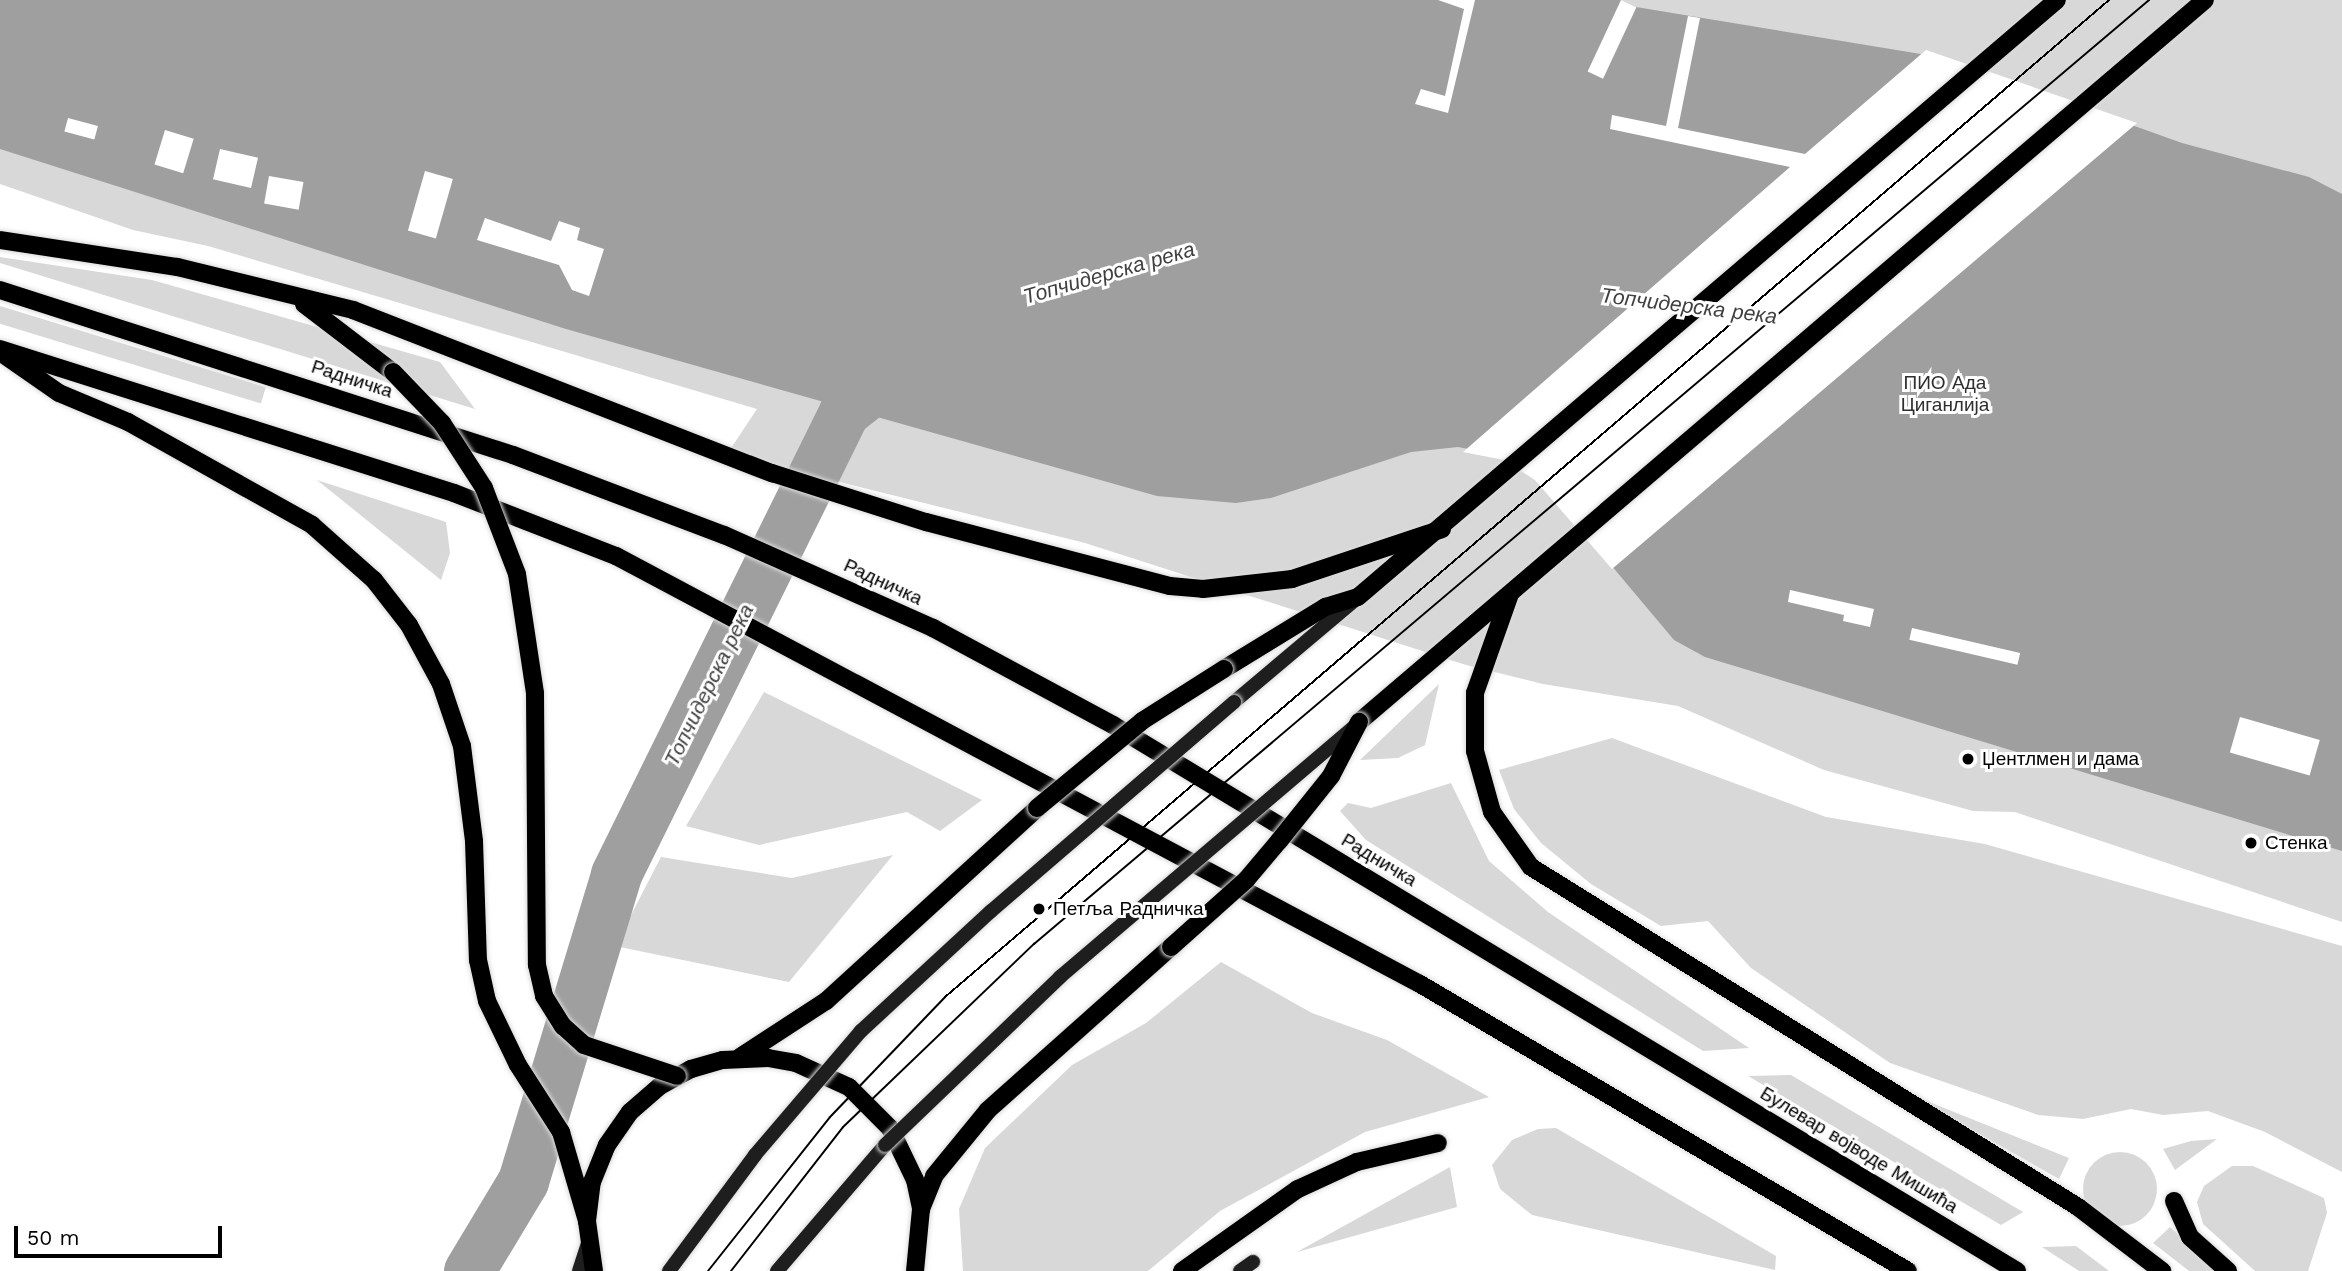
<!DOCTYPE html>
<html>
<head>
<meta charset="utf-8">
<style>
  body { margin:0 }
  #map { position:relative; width:2342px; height:1271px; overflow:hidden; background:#fff; font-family:"Work Sans",sans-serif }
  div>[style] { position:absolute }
  .green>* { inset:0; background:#d8d8d8; transform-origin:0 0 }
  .round { border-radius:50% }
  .water>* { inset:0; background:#9f9f9f }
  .pier>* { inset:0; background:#fff; transform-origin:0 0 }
  .river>* { height:51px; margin:-25.5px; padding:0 25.5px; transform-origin:25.5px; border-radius:25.5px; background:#9f9f9f }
  .roads { filter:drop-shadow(0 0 2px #dbdbdb) drop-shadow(0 0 2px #dbdbdb) }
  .secondary>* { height:14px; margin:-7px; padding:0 7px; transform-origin:7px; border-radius:7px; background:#1e1e1e }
  .primary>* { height:18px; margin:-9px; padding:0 9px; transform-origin:9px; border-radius:9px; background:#000 }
  .tram>* { height:2px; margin:-1px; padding:0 1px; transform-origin:1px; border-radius:1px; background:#000 }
  .bridges { filter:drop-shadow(0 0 2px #dbdbdb) drop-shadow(0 0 2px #dbdbdb) }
  .secondary-bridge>* { height:14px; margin:-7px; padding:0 7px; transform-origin:7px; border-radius:7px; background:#1e1e1e }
  .primary-bridge>* { height:18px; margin:-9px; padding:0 9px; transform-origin:9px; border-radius:9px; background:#000 }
  .dots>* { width:19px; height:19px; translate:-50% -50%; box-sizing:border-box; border:4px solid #fff; border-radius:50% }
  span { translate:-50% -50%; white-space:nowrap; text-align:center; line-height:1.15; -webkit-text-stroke:6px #fff; paint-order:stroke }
  .street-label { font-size:19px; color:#000 }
  .park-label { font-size:19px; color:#2f2f2f }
  .poi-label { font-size:19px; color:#000 }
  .left { translate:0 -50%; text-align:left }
  .water-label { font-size:21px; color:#404040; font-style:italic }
  .scale { position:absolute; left:14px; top:1226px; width:208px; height:32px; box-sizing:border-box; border:4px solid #000; border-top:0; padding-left:9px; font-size:21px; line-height:24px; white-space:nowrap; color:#000; -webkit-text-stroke:5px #fff; paint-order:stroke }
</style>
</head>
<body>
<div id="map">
  <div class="green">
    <div style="clip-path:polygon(0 0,2342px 0,2342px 922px,2015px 812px,1973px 811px,1824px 770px,1678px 706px,1543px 684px,1466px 665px,1085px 543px,727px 454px,757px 409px,208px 246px,133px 230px,0 184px)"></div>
    <div style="clip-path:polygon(0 257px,152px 280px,440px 362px,475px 409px,0 263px)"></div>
    <div style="left:0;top:306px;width:278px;height:17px;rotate:17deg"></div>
    <div style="clip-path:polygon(317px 480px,446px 522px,450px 553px,441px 580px)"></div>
    <div style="clip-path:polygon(1439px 684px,1425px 745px,1398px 758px,1360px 760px)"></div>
    <div style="clip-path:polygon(764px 692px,982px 800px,940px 831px,907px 812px,759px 845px,686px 826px)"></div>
    <div style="clip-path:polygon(1612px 738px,1826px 817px,1985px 844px,2342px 946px,2342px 1172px,2265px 1132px,2208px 1111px,2163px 1115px,2131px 1109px,2083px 1119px,2038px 1115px,1890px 1063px,1751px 968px,1708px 921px,1661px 926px,1591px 884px,1541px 843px,1514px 809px,1499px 770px)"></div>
    <div style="clip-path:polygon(1451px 783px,1489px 861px,1548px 912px,1749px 1048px,1703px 1051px,1366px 840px,1340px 811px,1348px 803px,1371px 808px)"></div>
    <div style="clip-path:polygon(893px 855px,789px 982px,615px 946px,661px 857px,792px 878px)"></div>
    <div style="clip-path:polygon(1221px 962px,1312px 1013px,1387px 1040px,1489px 1097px,1365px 1132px,1220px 1211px,1148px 1271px,963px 1271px,959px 1209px,985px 1148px,1072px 1065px,1146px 1023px)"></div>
    <div style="clip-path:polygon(1791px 1075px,2023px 1212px,2001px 1225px,1748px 1076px)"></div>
    <div style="clip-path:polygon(1909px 1094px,2069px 1158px,2059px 1179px)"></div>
    <div style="clip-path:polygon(1556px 1128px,1776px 1256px,1775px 1270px,1532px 1215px,1500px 1189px,1492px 1165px,1512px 1140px,1538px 1129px)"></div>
    <div style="clip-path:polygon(2217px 1139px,2175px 1170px,2163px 1149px,2191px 1141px)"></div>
    <div class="round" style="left:2083px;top:1152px;width:74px;height:74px"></div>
    <div style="clip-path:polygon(2232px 1166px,2253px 1166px,2324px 1198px,2327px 1213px,2308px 1271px,2255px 1271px,2203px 1224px,2197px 1202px,2204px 1186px)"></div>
    <div style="clip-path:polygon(1450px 1167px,1457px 1207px,1297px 1252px)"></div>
    <div style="clip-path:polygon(2170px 1227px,2218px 1271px,2189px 1271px,2153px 1243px)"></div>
    <div style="clip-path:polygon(2076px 1246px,2109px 1271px,2079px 1271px,2042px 1247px)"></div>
  </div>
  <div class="water">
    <div style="clip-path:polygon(0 0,1620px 0,1636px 7px,1945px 58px,2182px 143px,2309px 177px,2342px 194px,2342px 851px,1705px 657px,1674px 640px,1537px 477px,1505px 456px,1458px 447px,1411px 452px,1271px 498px,1236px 503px,1157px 496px,566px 329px,0 149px)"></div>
  </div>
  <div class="pier">
    <div style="clip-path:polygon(1438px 0,1475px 0,1448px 113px,1415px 104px,1421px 89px,1445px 96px,1464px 9px)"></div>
    <div style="left:1621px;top:0;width:17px;height:79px;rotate:25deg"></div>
    <div style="clip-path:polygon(1688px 16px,1700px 18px,1678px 128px,1805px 154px,1926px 50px,2137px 123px,1612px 569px,1535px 480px,1504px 460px,1463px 452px,1790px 167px,1610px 129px,1612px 115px,1666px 126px)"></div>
    <div style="left:68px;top:118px;width:31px;height:14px;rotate:15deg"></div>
    <div style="left:165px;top:130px;width:30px;height:36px;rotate:17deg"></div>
    <div style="left:220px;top:149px;width:39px;height:31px;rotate:13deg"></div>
    <div style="left:425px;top:171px;width:29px;height:62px;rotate:16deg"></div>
    <div style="left:269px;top:176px;width:35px;height:28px;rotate:10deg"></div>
    <div style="clip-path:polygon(485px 218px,551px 241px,559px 221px,580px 228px,577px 240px,604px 249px,589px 296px,572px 290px,559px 265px,477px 240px)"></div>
    <div style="clip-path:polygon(1790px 590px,1874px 609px,1870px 627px,1843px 621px,1844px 615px,1788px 602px)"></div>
    <div style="left:1912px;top:628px;width:111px;height:12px;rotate:13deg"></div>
    <div style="left:2240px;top:717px;width:83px;height:37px;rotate:16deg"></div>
  </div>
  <div class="river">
    <div style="left:469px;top:1271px;width:105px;rotate:-59deg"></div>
    <div style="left:523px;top:1181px;width:321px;rotate:-73.1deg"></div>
    <div style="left:616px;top:874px;width:515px;rotate:-63.73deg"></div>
    <div style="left:844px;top:412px;width:71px;rotate:-38.2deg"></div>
  </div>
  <div class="roads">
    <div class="secondary">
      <div style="left:1234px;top:702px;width:158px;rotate:-40.1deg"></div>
      <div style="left:579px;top:1271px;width:29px;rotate:-72deg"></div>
      <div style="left:777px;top:1271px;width:166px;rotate:-49.4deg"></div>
      <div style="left:1240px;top:1271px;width:16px;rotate:-35deg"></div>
    </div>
    <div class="primary">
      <div style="left:0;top:240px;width:179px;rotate:8.7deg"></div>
      <div style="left:177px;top:267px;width:181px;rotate:13.7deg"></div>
      <div style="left:353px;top:310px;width:450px;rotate:21.3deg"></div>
      <div style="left:772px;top:473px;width:162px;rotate:17.7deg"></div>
      <div style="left:926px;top:522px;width:252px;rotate:14.7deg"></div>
      <div style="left:1170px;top:586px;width:33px;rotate:5deg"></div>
      <div style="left:1203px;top:589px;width:90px;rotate:-6.4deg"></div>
      <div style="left:1292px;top:579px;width:158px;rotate:-18.4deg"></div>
      <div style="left:0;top:290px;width:539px;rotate:17.83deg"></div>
      <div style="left:513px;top:455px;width:226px;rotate:20.8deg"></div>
      <div style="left:724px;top:535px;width:229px;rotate:24deg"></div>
      <div style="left:933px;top:628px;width:204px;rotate:28.3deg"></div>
      <div style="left:1113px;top:725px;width:1056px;rotate:31.13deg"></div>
      <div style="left:304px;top:304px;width:112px;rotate:37.4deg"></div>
      <div style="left:0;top:349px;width:476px;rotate:17.6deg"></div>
      <div style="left:454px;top:493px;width:174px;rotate:21.3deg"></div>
      <div style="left:616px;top:556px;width:911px;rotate:28.03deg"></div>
      <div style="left:1420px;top:984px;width:566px;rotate:30.46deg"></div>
      <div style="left:3px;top:354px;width:68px;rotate:34.9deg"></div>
      <div style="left:59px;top:393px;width:75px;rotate:22.8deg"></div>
      <div style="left:128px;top:422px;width:211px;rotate:29.2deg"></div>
      <div style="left:312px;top:525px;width:83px;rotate:41.6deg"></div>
      <div style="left:374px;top:580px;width:57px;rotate:52.1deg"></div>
      <div style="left:409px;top:625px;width:67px;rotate:61.5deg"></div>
      <div style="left:441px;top:684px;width:65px;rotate:71.3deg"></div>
      <div style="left:462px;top:746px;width:96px;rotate:82.8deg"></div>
      <div style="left:474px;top:841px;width:119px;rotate:88.1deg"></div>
      <div style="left:478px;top:960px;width:42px;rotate:77.6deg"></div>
      <div style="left:487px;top:1001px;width:71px;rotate:64.2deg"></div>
      <div style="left:518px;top:1065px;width:80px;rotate:57.3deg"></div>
      <div style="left:561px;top:1132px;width:93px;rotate:73.7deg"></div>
      <div style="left:1510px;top:594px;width:105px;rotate:109.5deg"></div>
      <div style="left:1475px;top:693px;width:58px;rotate:90deg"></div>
      <div style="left:1475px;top:751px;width:63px;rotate:74.4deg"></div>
      <div style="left:1492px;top:812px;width:67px;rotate:54.7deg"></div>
      <div style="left:1531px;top:867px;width:644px;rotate:31.86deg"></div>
      <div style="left:2078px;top:1207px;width:106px;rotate:37.3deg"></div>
      <div style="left:1224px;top:669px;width:119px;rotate:-31.5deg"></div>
      <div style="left:1325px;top:607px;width:34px;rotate:-17deg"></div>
      <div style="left:1358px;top:597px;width:919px;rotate:-40.5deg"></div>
      <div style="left:1359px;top:722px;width:1112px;rotate:-40.48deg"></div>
      <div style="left:740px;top:1057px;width:103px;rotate:-33.1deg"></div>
      <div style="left:826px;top:1001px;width:286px;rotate:-42.4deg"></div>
      <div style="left:2174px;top:1201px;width:39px;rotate:66deg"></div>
      <div style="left:2190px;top:1237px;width:51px;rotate:41.8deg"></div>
      <div style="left:921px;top:1209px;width:35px;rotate:-68deg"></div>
      <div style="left:934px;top:1176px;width:85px;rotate:-50.7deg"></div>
      <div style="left:988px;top:1110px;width:245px;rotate:-41.7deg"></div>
      <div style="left:594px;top:1271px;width:50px;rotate:-98deg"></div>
      <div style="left:587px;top:1221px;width:39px;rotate:-83deg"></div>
      <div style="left:592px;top:1182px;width:40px;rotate:-68deg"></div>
      <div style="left:607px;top:1145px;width:40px;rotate:-55.1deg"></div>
      <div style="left:630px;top:1112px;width:40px;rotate:-41deg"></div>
      <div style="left:660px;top:1086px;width:35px;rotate:-29deg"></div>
      <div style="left:691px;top:1069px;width:33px;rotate:-16deg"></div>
      <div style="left:723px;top:1060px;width:45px;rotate:-2.5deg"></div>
      <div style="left:768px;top:1058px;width:28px;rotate:10deg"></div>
      <div style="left:796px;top:1063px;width:58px;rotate:24.4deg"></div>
      <div style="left:849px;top:1087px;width:58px;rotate:45deg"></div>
      <div style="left:890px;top:1128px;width:58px;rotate:64.3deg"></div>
      <div style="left:915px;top:1180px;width:30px;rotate:78deg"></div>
      <div style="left:921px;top:1209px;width:62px;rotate:95.5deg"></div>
      <div style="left:1182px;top:1271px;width:142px;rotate:-35.3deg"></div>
      <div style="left:1298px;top:1189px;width:65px;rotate:-24.6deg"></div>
      <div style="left:1357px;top:1162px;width:83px;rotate:-13.2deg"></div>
    </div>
  </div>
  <div class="tram">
    <div style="left:708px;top:1271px;width:196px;rotate:-51.6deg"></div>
    <div style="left:830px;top:1117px;width:166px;rotate:-46.2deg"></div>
    <div style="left:945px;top:997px;width:1533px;rotate:-40.58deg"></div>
    <div style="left:731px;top:1271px;width:182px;rotate:-52.1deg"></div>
    <div style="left:843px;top:1127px;width:265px;rotate:-43.8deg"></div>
    <div style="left:1034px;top:944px;width:1461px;rotate:-40.25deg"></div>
  </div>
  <div class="bridges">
    <div class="secondary-bridge">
      <div style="left:885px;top:1145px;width:243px;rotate:-43.8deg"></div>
      <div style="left:1060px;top:977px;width:386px;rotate:-40.4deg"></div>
      <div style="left:669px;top:1271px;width:144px;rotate:-53.4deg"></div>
      <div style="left:755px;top:1155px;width:163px;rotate:-49.5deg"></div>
      <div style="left:861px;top:1031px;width:176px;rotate:-42.7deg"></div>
      <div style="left:990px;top:912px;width:322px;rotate:-40.7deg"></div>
    </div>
    <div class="primary-bridge">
      <div style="left:393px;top:372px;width:71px;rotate:46.1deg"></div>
      <div style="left:442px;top:423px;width:77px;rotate:57.1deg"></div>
      <div style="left:484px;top:488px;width:92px;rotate:69deg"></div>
      <div style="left:517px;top:574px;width:120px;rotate:81.4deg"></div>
      <div style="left:535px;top:693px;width:272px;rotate:89.6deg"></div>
      <div style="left:537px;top:965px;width:32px;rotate:77deg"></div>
      <div style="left:544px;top:996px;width:36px;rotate:58deg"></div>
      <div style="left:563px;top:1026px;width:28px;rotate:42deg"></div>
      <div style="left:584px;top:1045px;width:98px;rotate:18.4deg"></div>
      <div style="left:1037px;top:808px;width:136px;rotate:-39.6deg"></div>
      <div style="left:1142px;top:721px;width:97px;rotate:-32.4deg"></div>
      <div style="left:1171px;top:947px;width:101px;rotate:-41.8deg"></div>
      <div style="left:1246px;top:880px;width:51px;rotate:-49.8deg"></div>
      <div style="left:1279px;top:841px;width:83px;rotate:-51.3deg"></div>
      <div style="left:1331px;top:776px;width:61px;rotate:-62.6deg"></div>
    </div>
  </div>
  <div class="dots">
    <div style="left:1968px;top:759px;background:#000"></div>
    <div style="left:2251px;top:843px;background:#000"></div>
    <div style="left:1039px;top:909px;background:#000"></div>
  </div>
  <div class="street-label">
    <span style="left:352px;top:379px;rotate:18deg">Радничка</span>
    <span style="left:883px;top:582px;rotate:25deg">Радничка</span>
    <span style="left:1379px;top:860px;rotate:31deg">Радничка</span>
    <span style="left:1859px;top:1150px;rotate:31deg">Булевар војводе Мишића</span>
  </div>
  <div class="park-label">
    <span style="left:1945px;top:394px">ПИО Ада<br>Циганлија</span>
  </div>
  <div class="poi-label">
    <span class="left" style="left:1982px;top:759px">Џентлмен и дама</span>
    <span class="left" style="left:2265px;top:843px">Стенка</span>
    <span class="left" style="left:1053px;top:909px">Петља Радничка</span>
  </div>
  <div class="water-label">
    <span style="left:1109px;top:273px;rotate:-16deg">Топчидерска река</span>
    <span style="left:1689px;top:306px;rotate:7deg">Топчидерска река</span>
    <span style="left:709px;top:685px;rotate:-64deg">Топчидерска река</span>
  </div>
  <div class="scale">50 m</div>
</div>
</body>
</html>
